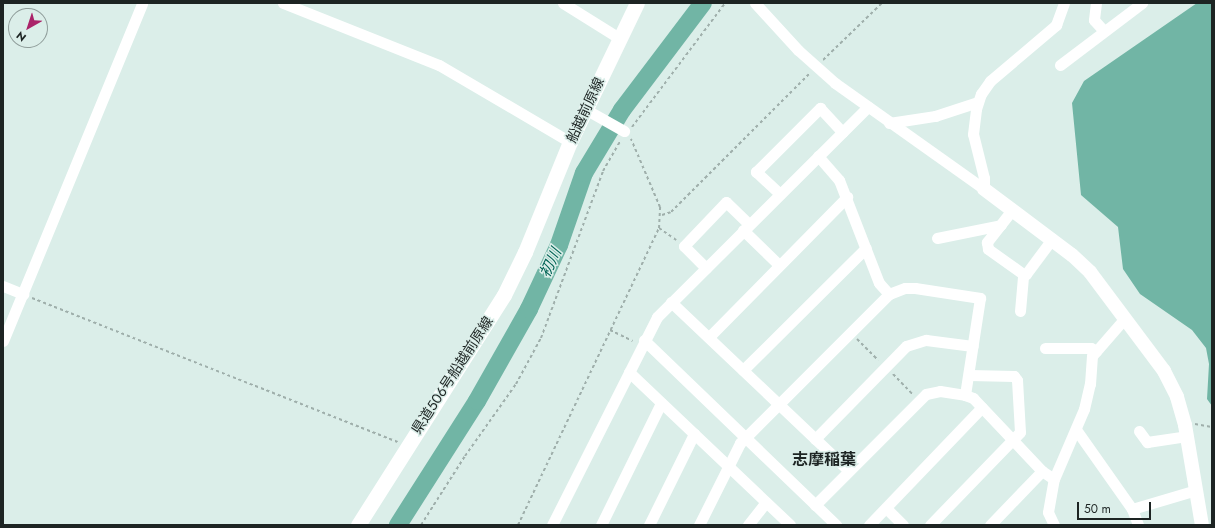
<!DOCTYPE html>
<html>
<head>
<meta charset="utf-8">
<style>
  body { margin:0 }
  #map { position:relative; width:1215px; height:528px; overflow:hidden; background:#dbeee9; font-family:Jost,"Noto Sans JP",sans-serif }
  div>[style] { position:absolute }
  .water>* { inset:0; background:#71b5a5 }
  .river>* { height:18px; margin:-9px; padding:0 9px; transform-origin:9px; border-radius:9px; background:#71b5a5 }
  .path>* { height:2px; margin-top:-1px; transform-origin:0; background:repeating-linear-gradient(90deg,#9fafab 0 3px,transparent 0 6px) }
  .minor>* { height:11px; margin:-5.5px; padding:0 5.5px; transform-origin:5.5px; border-radius:5.5px; background:#fff }
  .tertiary>* { height:14px; margin:-7px; padding:0 7px; transform-origin:7px; border-radius:7px; background:#fff }
  .secondary>* { height:15px; margin:-7.5px; padding:0 7.5px; transform-origin:7.5px; border-radius:7.5px; background:#fff }
  span { translate:-50% -50%; white-space:nowrap; text-align:center; line-height:1.15; -webkit-text-stroke:3px #dbeee9; paint-order:stroke }
  .street-label { font-size:14px; color:#1d2423 }
  .water-label { font-size:15px; color:#006354; font-style:italic }
  .quarter-label { font-size:16px; color:#1d2423; font-weight:700 }
  .frame { position:absolute; inset:0; border:4px solid #1d2423; pointer-events:none }
  .north { position:absolute; left:8px; top:8px; width:40px; height:40px; box-sizing:border-box; background:#dbeee9; border:1px solid #8f9d9a; border-radius:50%; rotate:219deg; font-size:11px; font-weight:700; line-height:16px; text-align:center; color:#1d2423 }
  .north::after { content:''; display:block; margin:auto; width:14px; height:18px; background:#aa2369; clip-path:polygon(50% 0,100% 100%,50% 72%,0 100%) }
  .scale { position:absolute; left:1077px; top:502px; width:74px; height:18px; box-sizing:border-box; border:2px solid #1d2423; border-top:0; padding-left:5px; font-size:12px; line-height:14px; white-space:nowrap; color:#1d2423; -webkit-text-stroke:3px #dbeee9; paint-order:stroke }
</style>
</head>
<body>
<div id="map">
  <div class="water">
    <div style="clip-path:polygon(1197px 3px,1212px 3px,1212px 406px,1207px 399px,1209px 364px,1206px 348px,1192px 330px,1140px 294px,1123px 269px,1118px 227px,1081px 195px,1072px 103px,1084px 81px)"></div>
  </div>
  <div class="river">
    <div style="left:398px;top:525px;width:147px;rotate:-57.5deg"></div>
    <div style="left:477px;top:401px;width:106px;rotate:-60.5deg"></div>
    <div style="left:529px;top:309px;width:71px;rotate:-64.9deg"></div>
    <div style="left:559px;top:245px;width:76px;rotate:-70.9deg"></div>
    <div style="left:584px;top:173px;width:74px;rotate:-58.9deg"></div>
    <div style="left:622px;top:110px;width:134px;rotate:-52.9deg"></div>
  </div>
  <div class="path">
    <div style="left:823px;top:60px;width:82px;rotate:-44deg"></div>
    <div style="left:632px;top:127px;width:155px;rotate:-53.1deg"></div>
    <div style="left:662px;top:215px;width:9px;rotate:-18deg"></div>
    <div style="left:671px;top:212px;width:197px;rotate:-45deg"></div>
    <div style="left:659px;top:228px;width:21px;rotate:35deg"></div>
    <div style="left:32px;top:298px;width:393px;rotate:21.5deg"></div>
    <div style="left:610px;top:330px;width:25px;rotate:26deg"></div>
    <div style="left:857px;top:339px;width:30px;rotate:45deg"></div>
    <div style="left:893px;top:374px;width:28px;rotate:46deg"></div>
    <div style="left:1195px;top:424px;width:17px;rotate:10deg"></div>
    <div style="left:421px;top:525px;width:82px;rotate:-57.5deg"></div>
    <div style="left:465px;top:456px;width:88px;rotate:-54.7deg"></div>
    <div style="left:516px;top:384px;width:52px;rotate:-61.5deg"></div>
    <div style="left:541px;top:338px;width:178px;rotate:-69.6deg"></div>
    <div style="left:603px;top:171px;width:34px;rotate:-60deg"></div>
    <div style="left:518px;top:525px;width:329px;rotate:-64.6deg"></div>
    <div style="left:659px;top:228px;width:21px;rotate:-87deg"></div>
    <div style="left:660px;top:207px;width:74px;rotate:-113.1deg"></div>
  </div>
  <div class="minor">
    <div style="left:283px;top:3px;width:168px;rotate:21.7deg"></div>
    <div style="left:439px;top:65px;width:152px;rotate:30.4deg"></div>
    <div style="left:563px;top:3px;width:66px;rotate:32deg"></div>
    <div style="left:755px;top:3px;width:64px;rotate:47.5deg"></div>
    <div style="left:798px;top:50px;width:50px;rotate:41.7deg"></div>
    <div style="left:835px;top:83px;width:183px;rotate:35.4deg"></div>
    <div style="left:1096px;top:3px;width:17px;rotate:97deg"></div>
    <div style="left:1094px;top:20px;width:15px;rotate:48deg"></div>
    <div style="left:1060px;top:65px;width:103px;rotate:-37.1deg"></div>
    <div style="left:585px;top:109px;width:45px;rotate:29.4deg"></div>
    <div style="left:889px;top:123px;width:47px;rotate:-8.7deg"></div>
    <div style="left:935px;top:116px;width:45px;rotate:-18deg"></div>
    <div style="left:818px;top:156px;width:32px;rotate:49deg"></div>
    <div style="left:839px;top:180px;width:110px;rotate:68.8deg"></div>
    <div style="left:879px;top:283px;width:15px;rotate:48deg"></div>
    <div style="left:984px;top:189px;width:11px;rotate:-90deg"></div>
    <div style="left:984px;top:178px;width:45px;rotate:-104deg"></div>
    <div style="left:973px;top:134px;width:25px;rotate:-83deg"></div>
    <div style="left:976px;top:109px;width:16px;rotate:-72deg"></div>
    <div style="left:981px;top:94px;width:16px;rotate:-55deg"></div>
    <div style="left:990px;top:81px;width:87px;rotate:-40.3deg"></div>
    <div style="left:1056px;top:25px;width:23px;rotate:-70deg"></div>
    <div style="left:780px;top:194px;width:33px;rotate:-137deg"></div>
    <div style="left:756px;top:172px;width:91px;rotate:-45deg"></div>
    <div style="left:820px;top:108px;width:33px;rotate:47deg"></div>
    <div style="left:1012px;top:210px;width:41px;rotate:128deg"></div>
    <div style="left:987px;top:242px;width:7px;rotate:82deg"></div>
    <div style="left:988px;top:249px;width:43px;rotate:35.5deg"></div>
    <div style="left:1023px;top:274px;width:3px"></div>
    <div style="left:1026px;top:274px;width:44px;rotate:-53.4deg"></div>
    <div style="left:743px;top:230px;width:50px;rotate:44.2deg"></div>
    <div style="left:937px;top:238px;width:65px;rotate:-11.5deg"></div>
    <div style="left:706px;top:268px;width:31px;rotate:-135deg"></div>
    <div style="left:684px;top:246px;width:61px;rotate:-46.3deg"></div>
    <div style="left:726px;top:202px;width:32px;rotate:44deg"></div>
    <div style="left:3px;top:286px;width:22px;rotate:22deg"></div>
    <div style="left:671px;top:302px;width:244px;rotate:43.5deg"></div>
    <div style="left:1020px;top:311px;width:37px;rotate:-85deg"></div>
    <div style="left:709px;top:337px;width:197px;rotate:-45.4deg"></div>
    <div style="left:644px;top:340px;width:267px;rotate:43.9deg"></div>
    <div style="left:3px;top:341px;width:365px;rotate:-67.6deg"></div>
    <div style="left:1045px;top:348px;width:46px"></div>
    <div style="left:1091px;top:348px;width:6px;rotate:31deg"></div>
    <div style="left:743px;top:370px;width:173px;rotate:-44.8deg"></div>
    <div style="left:629px;top:372px;width:222px;rotate:43.5deg"></div>
    <div style="left:1077px;top:431px;width:95px;rotate:54.8deg"></div>
    <div style="left:1132px;top:509px;width:17px;rotate:69deg"></div>
    <div style="left:1139px;top:431px;width:14px;rotate:54deg"></div>
    <div style="left:1147px;top:442px;width:40px;rotate:-8.5deg"></div>
    <div style="left:815px;top:439px;width:130px;rotate:-45.6deg"></div>
    <div style="left:906px;top:346px;width:21px;rotate:-17deg"></div>
    <div style="left:926px;top:340px;width:47px;rotate:7.3deg"></div>
    <div style="left:815px;top:505px;width:157px;rotate:-45deg"></div>
    <div style="left:926px;top:394px;width:14px;rotate:-12deg"></div>
    <div style="left:940px;top:391px;width:25px;rotate:9deg"></div>
    <div style="left:886px;top:508px;width:24px;rotate:45deg"></div>
    <div style="left:1132px;top:509px;width:67px;rotate:-16.5deg"></div>
    <div style="left:552px;top:525px;width:233px;rotate:-63.2deg"></div>
    <div style="left:657px;top:317px;width:298px;rotate:-44.9deg"></div>
    <div style="left:601px;top:525px;width:136px;rotate:-63.8deg"></div>
    <div style="left:649px;top:525px;width:102px;rotate:-63.7deg"></div>
    <div style="left:699px;top:525px;width:92px;rotate:-63.4deg"></div>
    <div style="left:740px;top:443px;width:211px;rotate:-45deg"></div>
    <div style="left:889px;top:294px;width:17px;rotate:-21deg"></div>
    <div style="left:905px;top:288px;width:10px"></div>
    <div style="left:915px;top:288px;width:66px;rotate:8.7deg"></div>
    <div style="left:980px;top:298px;width:98px;rotate:98.8deg"></div>
    <div style="left:965px;top:395px;width:9px;rotate:21deg"></div>
    <div style="left:973px;top:398px;width:100px;rotate:46.6deg"></div>
    <div style="left:1042px;top:471px;width:14px;rotate:34deg"></div>
    <div style="left:748px;top:525px;width:29px;rotate:-52deg"></div>
    <div style="left:869px;top:525px;width:163px;rotate:-46.2deg"></div>
    <div style="left:930px;top:525px;width:129px;rotate:-45.9deg"></div>
    <div style="left:1020px;top:432px;width:52px;rotate:-93.3deg"></div>
    <div style="left:1017px;top:380px;width:5px;rotate:-127deg"></div>
    <div style="left:1014px;top:376px;width:45px;rotate:-178.7deg"></div>
    <div style="left:990px;top:525px;width:75px;rotate:-46.1deg"></div>
    <div style="left:1054px;top:525px;width:14px;rotate:-115deg"></div>
    <div style="left:1048px;top:512px;width:34px;rotate:-80deg"></div>
    <div style="left:1054px;top:479px;width:76px;rotate:-66.8deg"></div>
    <div style="left:1084px;top:409px;width:26px;rotate:-77deg"></div>
    <div style="left:1090px;top:384px;width:28px;rotate:-86deg"></div>
    <div style="left:1092px;top:356px;width:50px;rotate:-49deg"></div>
  </div>
  <div class="tertiary">
    <div style="left:984px;top:189px;width:110px;rotate:36.9deg"></div>
    <div style="left:1072px;top:255px;width:25px;rotate:43deg"></div>
    <div style="left:1090px;top:272px;width:124px;rotate:53.2deg"></div>
    <div style="left:1164px;top:371px;width:29px;rotate:63deg"></div>
    <div style="left:1177px;top:397px;width:29px;rotate:74deg"></div>
    <div style="left:1185px;top:425px;width:101px;rotate:80.4deg"></div>
  </div>
  <div class="secondary">
    <div style="left:358px;top:525px;width:272px;rotate:-57.6deg"></div>
    <div style="left:504px;top:295px;width:48px;rotate:-64deg"></div>
    <div style="left:525px;top:252px;width:119px;rotate:-67.8deg"></div>
    <div style="left:570px;top:142px;width:154px;rotate:-64.3deg"></div>
  </div>
  <div class="street-label">
    <span style="left:585px;top:110px;rotate:-65deg">船越前原線</span>
    <span style="left:452px;top:375px;rotate:-57deg">県道506号船越前原線</span>
  </div>
  <div class="water-label">
    <span style="left:551px;top:263px;rotate:-65deg">初川</span>
  </div>
  <div class="quarter-label">
    <span style="left:824px;top:460px">志摩稲葉</span>
  </div>
  <div class="frame"></div>
  <div class="north">N</div>
  <div class="scale">50 m</div>
</div>
</body>
</html>
